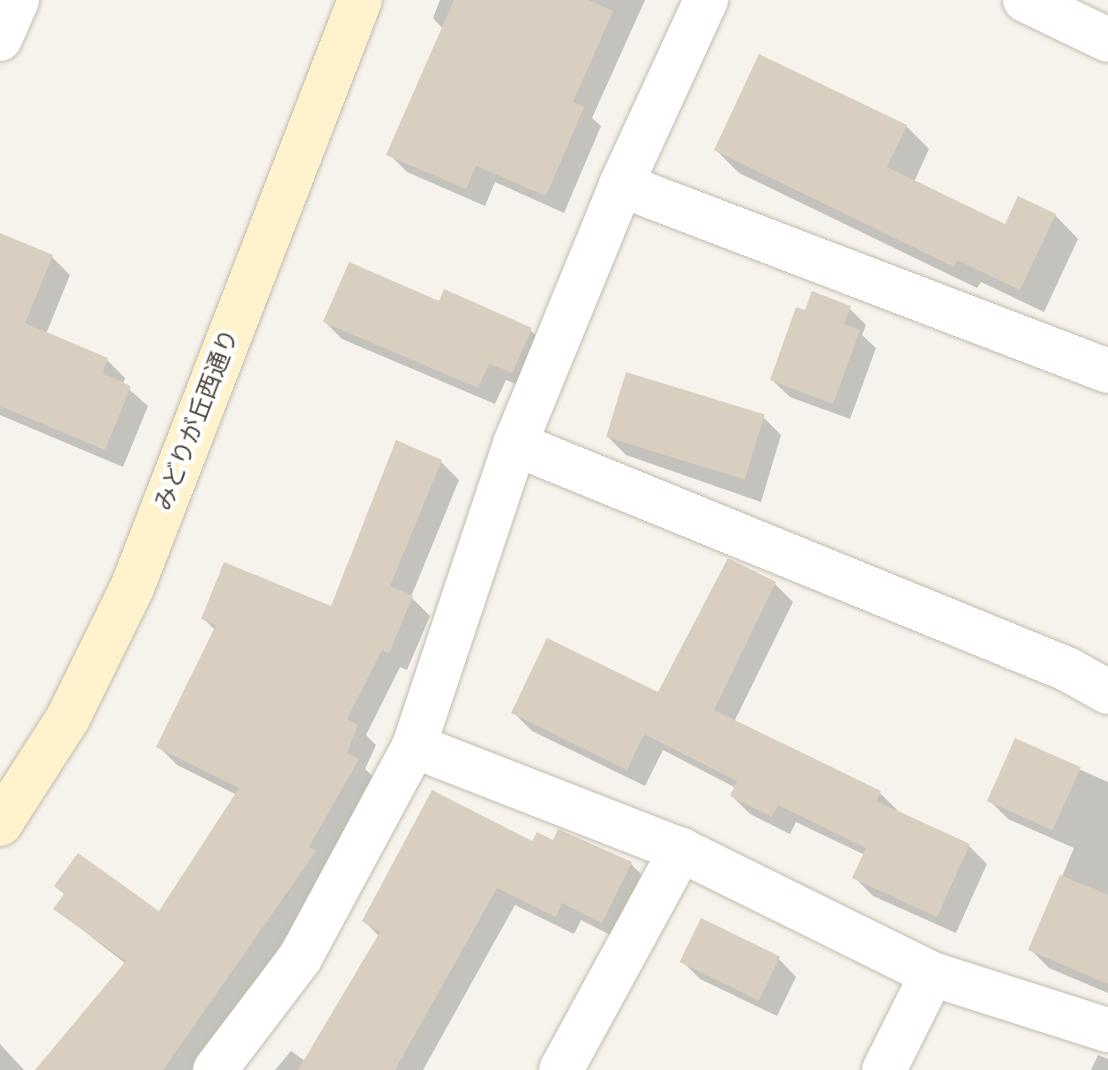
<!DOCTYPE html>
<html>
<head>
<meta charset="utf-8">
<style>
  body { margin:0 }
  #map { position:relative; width:1108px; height:1070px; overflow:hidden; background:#f6f3ec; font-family:"Nunito Sans","Noto Sans JP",sans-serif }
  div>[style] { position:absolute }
  .shadow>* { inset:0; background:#0003 }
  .building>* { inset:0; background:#d8cfc1; transform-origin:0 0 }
  .roads { filter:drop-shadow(0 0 2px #c2bbae) drop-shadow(0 0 2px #c2bbae) }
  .street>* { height:44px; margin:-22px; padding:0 22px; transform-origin:22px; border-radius:22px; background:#fff }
  .secondary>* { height:44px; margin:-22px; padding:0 22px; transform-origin:22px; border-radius:22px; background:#fff3cd }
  span { translate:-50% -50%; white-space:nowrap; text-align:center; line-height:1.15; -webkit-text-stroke:8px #fff; paint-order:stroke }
  .street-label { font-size:24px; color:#4b4439 }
</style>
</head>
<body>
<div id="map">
  <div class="shadow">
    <div style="clip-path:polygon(440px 0,645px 0,592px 118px,601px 126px,564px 213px,495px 182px,485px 206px,407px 172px,389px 154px,443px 29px,433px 18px)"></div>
    <div style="clip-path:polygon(906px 126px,929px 149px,914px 182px,1006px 227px,1055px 215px,1078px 239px,1044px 312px,981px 282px,977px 288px,739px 173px,716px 150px)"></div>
    <div style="clip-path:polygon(0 235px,52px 257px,70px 275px,46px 334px,107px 360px,125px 378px,123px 384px,148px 406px,123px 467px,0 415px)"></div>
    <div style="clip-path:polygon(849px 308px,866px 325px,862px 335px,876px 348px,850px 419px,790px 397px,772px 380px,807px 313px)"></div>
    <div style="clip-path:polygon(325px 322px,530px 330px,548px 347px,529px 389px,506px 380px,495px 404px,342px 339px)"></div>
    <div style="clip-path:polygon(763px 417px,781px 435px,761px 502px,626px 455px,608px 437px)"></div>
    <div style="clip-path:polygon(441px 462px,459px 480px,411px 597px,430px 616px,407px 670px,400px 667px,366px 735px,376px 745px,365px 769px,376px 779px,332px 871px,194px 1070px,38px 1070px,126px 964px,56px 909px,160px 914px,237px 795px,177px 765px,159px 747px,216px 631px,204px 619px,332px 608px)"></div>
    <div style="clip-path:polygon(774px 583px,793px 602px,734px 722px,880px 793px,898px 811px,969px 846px,987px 864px,956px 933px,873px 896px,855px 878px,865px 855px,796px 822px,790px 834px,750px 814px,732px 796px,736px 788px,663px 750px,645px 786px,532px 731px,514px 713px,659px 695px)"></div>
    <div style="clip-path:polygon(1016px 741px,1108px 782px,1108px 993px,1049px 968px,1031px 950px,1074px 848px,1008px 819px,990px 801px)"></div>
    <div style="clip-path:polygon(533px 843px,553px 843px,631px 864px,649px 882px,620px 940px,581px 920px,574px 934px,515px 905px,423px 1070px,275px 1070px,291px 1051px,305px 1061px,379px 936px,364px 921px)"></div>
    <div style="clip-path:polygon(778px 958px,796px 977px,777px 1016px,700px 979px,682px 961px)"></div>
    <div style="clip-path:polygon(0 1044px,24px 1070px,0 1070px)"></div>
    <div style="clip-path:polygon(1098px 1055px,1108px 1059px,1108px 1070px,1091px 1070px)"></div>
  </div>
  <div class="building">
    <div style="clip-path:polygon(454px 0,589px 0,613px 11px,573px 102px,584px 107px,546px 196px,476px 166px,466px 189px,386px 155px)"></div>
    <div style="clip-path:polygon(759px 54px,907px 125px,887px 167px,1005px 224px,1018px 196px,1056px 214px,1020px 290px,957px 260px,954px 267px,714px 150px)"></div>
    <div style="clip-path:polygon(0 233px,53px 255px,25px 323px,108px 358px,102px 373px,131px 386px,105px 450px,0 406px)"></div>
    <div style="clip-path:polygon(349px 262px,439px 301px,444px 289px,532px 328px,512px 373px,489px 364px,478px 388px,323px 322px)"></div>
    <div style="clip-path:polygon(812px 291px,851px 306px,844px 324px,860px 330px,833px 404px,770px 380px,796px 307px,805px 310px)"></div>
    <div style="left:626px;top:372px;width:145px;height:68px;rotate:17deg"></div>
    <div style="clip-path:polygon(396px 440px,442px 460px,390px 586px,413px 596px,389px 653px,382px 650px,347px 719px,358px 725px,347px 753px,359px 759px,309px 847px,316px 851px,163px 1070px,35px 1070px,126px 961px,53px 909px,64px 894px,54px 886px,78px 853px,159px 911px,239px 788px,156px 747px,216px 625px,201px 619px,224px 562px,331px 606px)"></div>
    <div style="clip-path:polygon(728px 558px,776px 582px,714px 710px,881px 791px,876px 801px,970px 844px,937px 917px,852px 878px,866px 848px,778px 805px,772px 817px,730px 796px,737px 781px,644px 734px,627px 770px,511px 713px,547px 638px,658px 692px)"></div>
    <div style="left:1015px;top:738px;width:72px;height:69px;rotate:24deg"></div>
    <div style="clip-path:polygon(432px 790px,532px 841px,537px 832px,553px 840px,558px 829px,632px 862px,602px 923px,562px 903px,556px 917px,497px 888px,395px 1070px,298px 1070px,380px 932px,362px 921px)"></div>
    <div style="clip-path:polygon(1060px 875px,1108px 895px,1108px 984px,1028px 950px)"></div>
    <div style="left:701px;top:918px;width:88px;height:49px;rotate:26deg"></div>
  </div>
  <div class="roads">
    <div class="street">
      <div style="left:1025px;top:0;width:92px;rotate:25.7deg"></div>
      <div style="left:0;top:39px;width:43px;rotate:-66.4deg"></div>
      <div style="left:621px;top:185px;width:521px;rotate:20.9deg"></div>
      <div style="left:515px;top:444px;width:596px;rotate:22.18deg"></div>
      <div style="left:1067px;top:669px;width:47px;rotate:29.3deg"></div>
      <div style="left:414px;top:746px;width:287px;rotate:21.3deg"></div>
      <div style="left:681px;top:850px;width:280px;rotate:26.3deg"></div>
      <div style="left:932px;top:974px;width:185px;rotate:17.7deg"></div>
      <div style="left:215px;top:1070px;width:141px;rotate:-52.8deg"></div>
      <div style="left:300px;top:958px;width:241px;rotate:-61.7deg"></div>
      <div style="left:414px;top:746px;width:318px;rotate:-71.5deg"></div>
      <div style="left:515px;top:444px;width:280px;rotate:-67.7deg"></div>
      <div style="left:621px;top:185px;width:204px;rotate:-65.3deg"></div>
      <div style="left:561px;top:1070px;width:251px;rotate:-61.4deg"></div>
      <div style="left:884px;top:1070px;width:107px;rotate:-63.4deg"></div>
    </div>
    <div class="secondary">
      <div style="left:0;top:824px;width:126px;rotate:-57.3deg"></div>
      <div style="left:68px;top:718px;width:145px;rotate:-63.8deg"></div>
      <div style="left:132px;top:588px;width:631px;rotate:-68.81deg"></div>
    </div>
  </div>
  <div class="street-label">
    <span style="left:197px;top:420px;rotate:-69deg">みどりが丘西通り</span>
  </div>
</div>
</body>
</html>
